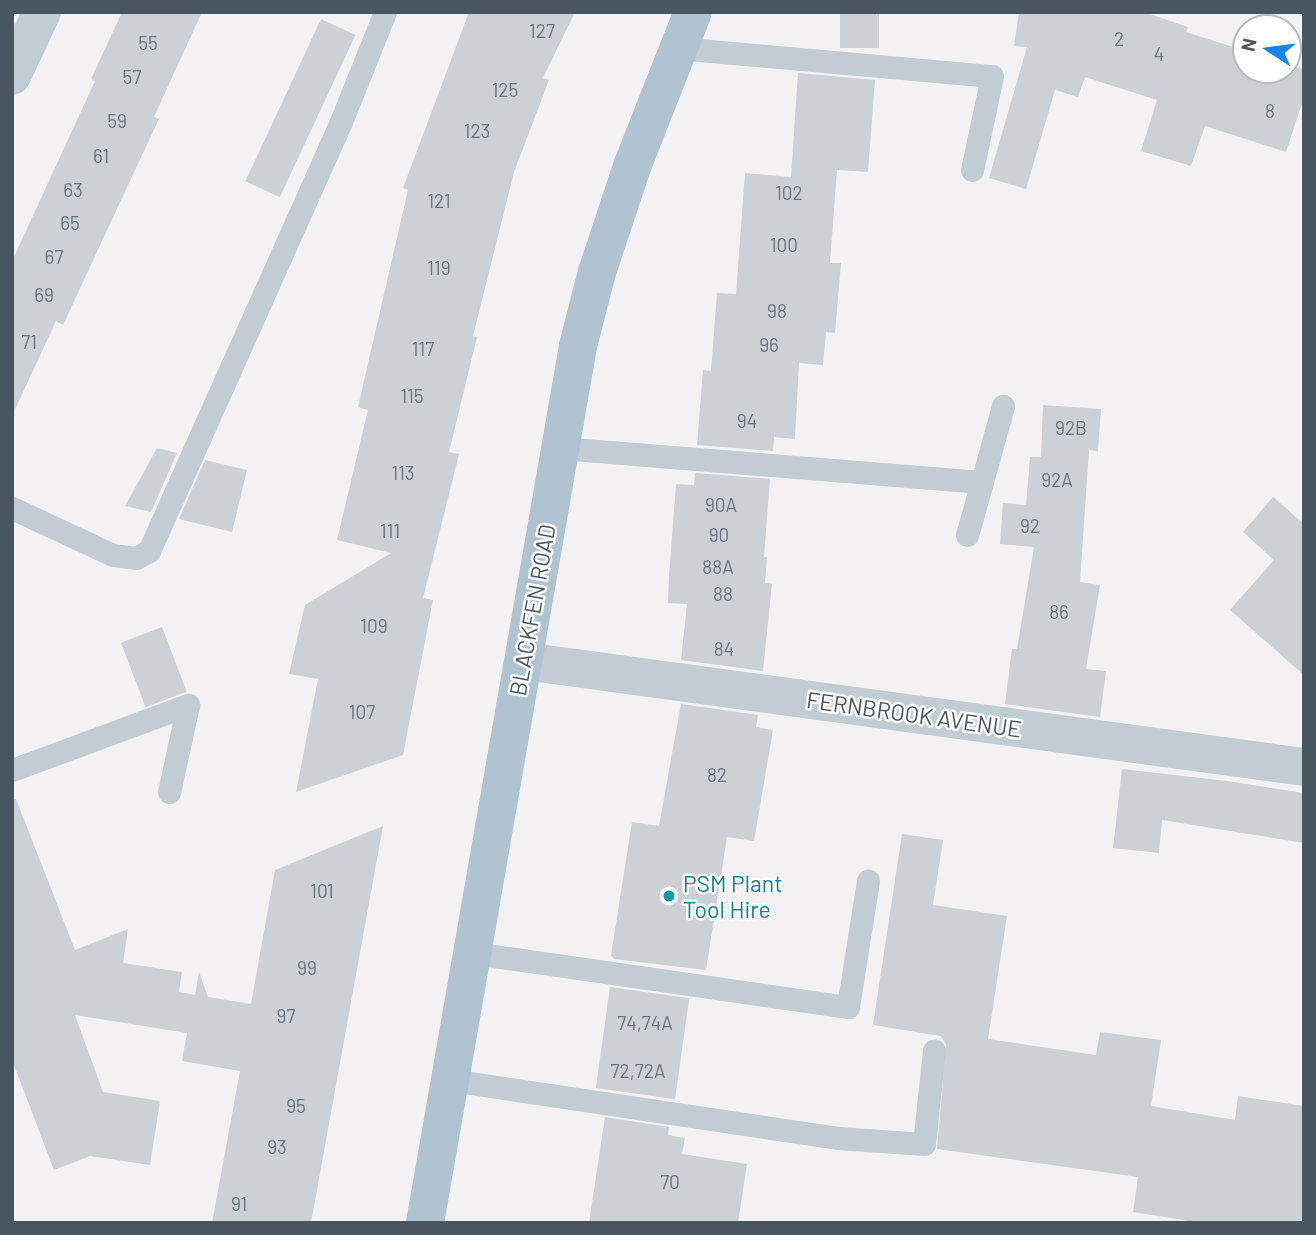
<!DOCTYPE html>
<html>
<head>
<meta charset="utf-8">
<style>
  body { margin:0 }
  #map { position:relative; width:1316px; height:1235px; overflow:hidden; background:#f3f1f1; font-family:Barlow,sans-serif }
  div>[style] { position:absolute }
  .building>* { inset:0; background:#cdd0d5; transform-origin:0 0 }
  .lane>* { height:23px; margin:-11.5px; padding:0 11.5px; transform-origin:11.5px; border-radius:11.5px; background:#c1ccd3 }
  .street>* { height:38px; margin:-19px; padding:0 19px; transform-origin:19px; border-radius:19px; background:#c1ccd3 }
  .primary>* { height:38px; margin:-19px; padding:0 19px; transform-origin:19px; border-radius:19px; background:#b0c3d0 }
  .dots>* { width:19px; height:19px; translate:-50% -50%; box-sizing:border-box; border:4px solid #fff; border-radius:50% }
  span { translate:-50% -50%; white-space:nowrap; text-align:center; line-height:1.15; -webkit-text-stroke:5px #fff; paint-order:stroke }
  .number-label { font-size:19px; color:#69747c }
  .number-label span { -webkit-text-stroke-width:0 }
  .street-label { font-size:23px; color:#48565f }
  .culture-label { font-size:23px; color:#0d838f }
  .left { translate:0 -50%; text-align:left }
  .frame { position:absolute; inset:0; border:14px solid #48565f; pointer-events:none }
  .north { position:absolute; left:1232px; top:14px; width:70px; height:70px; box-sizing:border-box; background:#fff; border:2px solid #b6bbbf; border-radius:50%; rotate:283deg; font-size:19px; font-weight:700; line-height:28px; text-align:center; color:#48565f }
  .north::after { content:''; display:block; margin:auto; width:24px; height:32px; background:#1486e9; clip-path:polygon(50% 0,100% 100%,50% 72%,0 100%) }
</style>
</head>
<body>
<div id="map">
  <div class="building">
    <div style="clip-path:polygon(122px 12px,202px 12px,154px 117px,159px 119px,122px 198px,63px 325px,56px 321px,12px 416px,12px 261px,95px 81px,91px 79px)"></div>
    <div style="clip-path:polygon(469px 12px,575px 12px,543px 78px,549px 80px,514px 172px,473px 336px,477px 337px,449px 452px,459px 454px,423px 598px,433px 600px,403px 755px,296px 792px,318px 679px,289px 674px,305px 605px,391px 553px,337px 540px,368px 410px,358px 407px,408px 190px,403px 188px)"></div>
    <div style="left:840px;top:12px;width:39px;height:36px"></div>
    <div style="clip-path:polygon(1019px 12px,1144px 12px,1188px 27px,1186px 32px,1246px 51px,1246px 70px,1288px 70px,1288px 65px,1304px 69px,1304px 97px,1286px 152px,1205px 126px,1191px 166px,1141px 151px,1157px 100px,1085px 77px,1078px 97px,1055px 90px,1026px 189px,989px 178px,1027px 47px,1014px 46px)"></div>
    <div style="left:321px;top:19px;width:38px;height:179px;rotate:25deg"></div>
    <div style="clip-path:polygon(798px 73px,875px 80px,868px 172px,837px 170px,830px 263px,841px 263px,835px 333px,826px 332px,823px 365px,799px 363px,795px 439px,774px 437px,773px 451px,697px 445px,703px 370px,711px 371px,717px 293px,736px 294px,745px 173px,791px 177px)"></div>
    <div style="clip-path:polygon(1043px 405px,1101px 409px,1098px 451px,1089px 450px,1080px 582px,1100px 585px,1086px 669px,1106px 671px,1100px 717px,1005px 704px,1012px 649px,1017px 649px,1034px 547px,1000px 544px,1003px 503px,1026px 505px,1030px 457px,1041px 457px)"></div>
    <div style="clip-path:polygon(157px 448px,177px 453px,151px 512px,125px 506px)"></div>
    <div style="clip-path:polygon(205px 460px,247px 470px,232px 532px,179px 519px)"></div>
    <div style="clip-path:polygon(695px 473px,770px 479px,764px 557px,767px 557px,765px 583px,772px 584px,763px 671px,681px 660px,687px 604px,668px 603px,669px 576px,676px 484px,694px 485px)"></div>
    <div style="clip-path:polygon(1273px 497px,1304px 524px,1304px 675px,1230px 610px,1274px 560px,1243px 532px)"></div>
    <div style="left:162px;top:627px;width:69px;height:44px;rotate:69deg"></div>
    <div style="clip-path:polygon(681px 704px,758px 715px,756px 727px,773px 730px,754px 841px,727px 837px,706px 970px,614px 959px,611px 955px,632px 822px,659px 826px)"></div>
    <div style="clip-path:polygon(1122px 769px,1227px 781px,1304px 793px,1304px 843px,1162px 820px,1159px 853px,1113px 848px)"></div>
    <div style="clip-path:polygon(16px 799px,75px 950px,128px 929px,123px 963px,182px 972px,179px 992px,195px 995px,199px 972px,208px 997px,251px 1004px,275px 870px,383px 826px,311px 1223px,212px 1223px,240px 1071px,182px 1061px,187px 1033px,75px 1015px,103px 1092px,160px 1101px,150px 1165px,90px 1156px,54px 1170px,12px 1060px,12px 800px)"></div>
    <div style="clip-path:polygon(902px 834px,943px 840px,933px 905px,1007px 916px,988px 1039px,1096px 1055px,1100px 1032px,1161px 1040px,1151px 1106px,1235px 1120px,1238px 1096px,1304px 1106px,1304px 1223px,1202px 1223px,1133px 1212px,1138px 1177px,937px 1149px,946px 1045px,941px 1036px,873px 1025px)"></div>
    <div style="left:610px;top:987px;width:80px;height:102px;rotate:8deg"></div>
    <div style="clip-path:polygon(605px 1117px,669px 1127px,668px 1135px,685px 1138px,682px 1154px,747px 1164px,738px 1223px,589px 1223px)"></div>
  </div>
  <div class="lane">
    <div style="left:677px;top:48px;width:316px;rotate:5.1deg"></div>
    <div style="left:992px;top:76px;width:96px;rotate:102deg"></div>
    <div style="left:560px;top:448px;width:423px;rotate:4.6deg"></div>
    <div style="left:982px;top:482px;width:79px;rotate:-74.6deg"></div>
    <div style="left:12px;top:508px;width:111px;rotate:25deg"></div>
    <div style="left:113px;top:555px;width:23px;rotate:7deg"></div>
    <div style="left:136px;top:558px;width:15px;rotate:-28deg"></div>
    <div style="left:149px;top:551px;width:468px;rotate:-65.9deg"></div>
    <div style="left:340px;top:124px;width:121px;rotate:-68.1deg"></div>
    <div style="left:967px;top:535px;width:55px;rotate:-74.2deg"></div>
    <div style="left:12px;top:770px;width:188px;rotate:-20.3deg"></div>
    <div style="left:188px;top:705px;width:89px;rotate:102.3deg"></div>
    <div style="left:473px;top:953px;width:379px;rotate:8.2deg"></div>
    <div style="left:848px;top:1007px;width:128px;rotate:-81deg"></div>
    <div style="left:450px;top:1080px;width:392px;rotate:8.5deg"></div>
    <div style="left:838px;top:1138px;width:86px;rotate:4deg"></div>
    <div style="left:924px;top:1144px;width:94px;rotate:-83.9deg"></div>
  </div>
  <div class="street">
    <div style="left:12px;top:76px;width:71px;rotate:-64.9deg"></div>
    <div style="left:524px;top:661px;width:787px;rotate:7.74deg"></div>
  </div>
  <div class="primary">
    <div style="left:425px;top:1223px;width:890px;rotate:-80.1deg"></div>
    <div style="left:578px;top:346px;width:76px;rotate:-75.6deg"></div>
    <div style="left:597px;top:272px;width:114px;rotate:-71.6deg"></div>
    <div style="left:633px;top:164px;width:163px;rotate:-68.5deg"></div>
  </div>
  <div class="dots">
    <div style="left:669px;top:896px;background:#0f9aa8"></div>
  </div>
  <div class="number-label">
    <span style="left:542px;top:31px">127</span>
    <span style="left:1119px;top:39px">2</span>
    <span style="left:148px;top:43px">55</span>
    <span style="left:1159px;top:54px">4</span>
    <span style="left:132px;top:77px">57</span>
    <span style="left:505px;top:90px">125</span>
    <span style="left:1270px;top:111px">8</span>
    <span style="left:117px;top:121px">59</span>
    <span style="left:477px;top:131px">123</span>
    <span style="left:101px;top:156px">61</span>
    <span style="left:73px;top:190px">63</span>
    <span style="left:789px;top:193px">102</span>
    <span style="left:439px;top:201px">121</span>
    <span style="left:70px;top:223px">65</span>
    <span style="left:784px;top:245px">100</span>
    <span style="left:54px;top:257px">67</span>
    <span style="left:439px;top:268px">119</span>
    <span style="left:44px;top:295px">69</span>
    <span style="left:777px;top:311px">98</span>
    <span style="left:29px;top:342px">71</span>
    <span style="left:769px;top:345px">96</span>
    <span style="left:423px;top:349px">117</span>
    <span style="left:412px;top:396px">115</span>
    <span style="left:747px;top:421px">94</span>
    <span style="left:1071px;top:428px">92B</span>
    <span style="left:403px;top:473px">113</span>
    <span style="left:1057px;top:480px">92A</span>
    <span style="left:721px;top:505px">90A</span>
    <span style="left:1030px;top:526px">92</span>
    <span style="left:390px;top:531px">111</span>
    <span style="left:719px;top:535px">90</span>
    <span style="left:718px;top:567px">88A</span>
    <span style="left:723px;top:594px">88</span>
    <span style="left:1059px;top:612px">86</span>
    <span style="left:374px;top:626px">109</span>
    <span style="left:724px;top:649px">84</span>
    <span style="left:362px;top:712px">107</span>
    <span style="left:717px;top:775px">82</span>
    <span style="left:322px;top:891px">101</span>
    <span style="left:307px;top:968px">99</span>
    <span style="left:286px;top:1016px">97</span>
    <span style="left:645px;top:1023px">74,74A</span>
    <span style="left:638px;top:1071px">72,72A</span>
    <span style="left:296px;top:1106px">95</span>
    <span style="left:277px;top:1147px">93</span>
    <span style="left:670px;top:1182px">70</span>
    <span style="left:239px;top:1204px">91</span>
  </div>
  <div class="street-label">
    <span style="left:532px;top:610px;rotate:-80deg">BLACKFEN ROAD</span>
    <span style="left:914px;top:714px;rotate:8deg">FERNBROOK AVENUE</span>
  </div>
  <div class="culture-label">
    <span class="left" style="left:683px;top:896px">PSM Plant<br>Tool Hire</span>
  </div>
  <div class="frame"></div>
  <div class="north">N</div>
</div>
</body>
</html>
